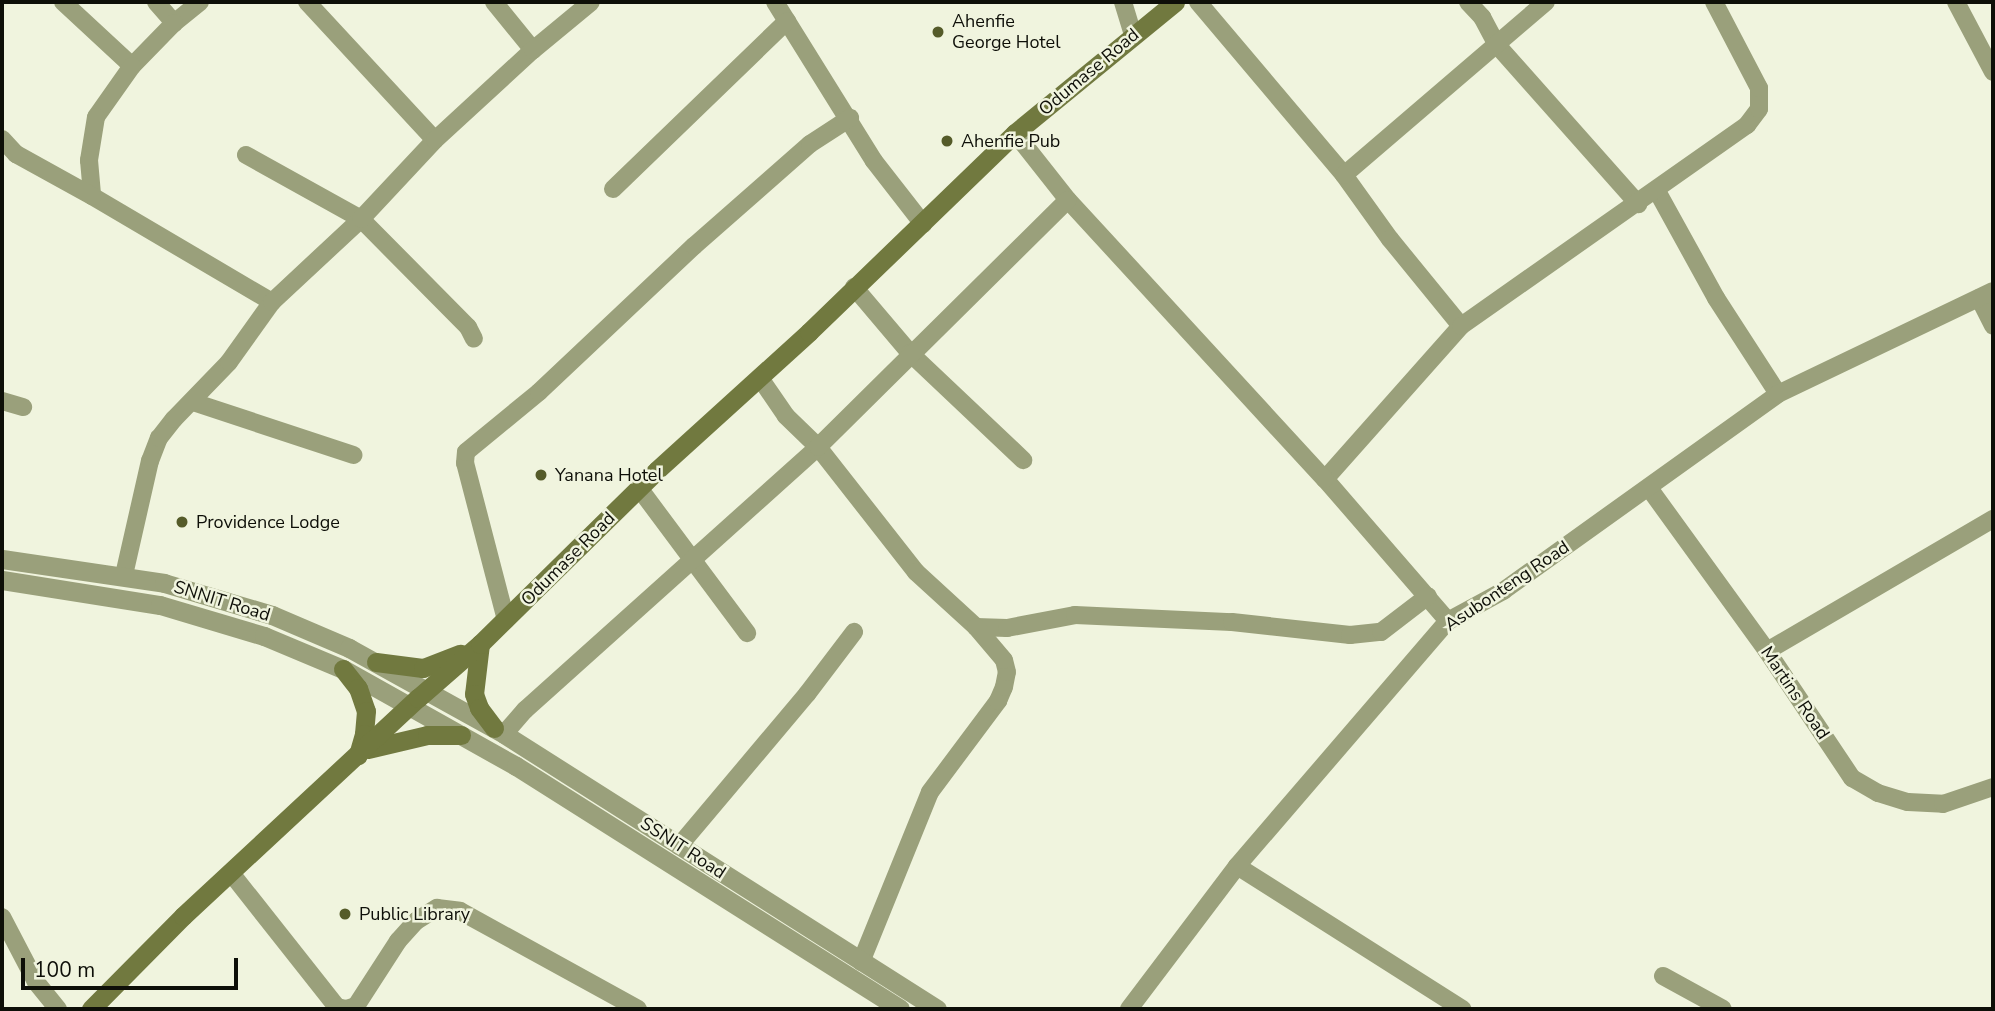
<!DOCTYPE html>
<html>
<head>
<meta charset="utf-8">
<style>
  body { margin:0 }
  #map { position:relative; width:1995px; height:1011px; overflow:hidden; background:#f0f4de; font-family:"Nunito Sans",sans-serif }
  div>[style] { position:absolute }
  .minor>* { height:18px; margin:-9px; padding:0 9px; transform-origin:9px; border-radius:9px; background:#9aa07b }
  .tertiary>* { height:19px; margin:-9.5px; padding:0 9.5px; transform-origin:9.5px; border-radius:9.5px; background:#9aa07b }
  .secondary>* { height:19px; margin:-9.5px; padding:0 9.5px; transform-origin:9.5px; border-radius:9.5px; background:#71793f }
  .dots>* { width:19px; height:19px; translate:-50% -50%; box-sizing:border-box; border:4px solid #f0f4de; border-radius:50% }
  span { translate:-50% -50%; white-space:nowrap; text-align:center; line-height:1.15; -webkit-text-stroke:5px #f0f4de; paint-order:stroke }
  .poi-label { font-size:18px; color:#0e0f08 }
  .left { translate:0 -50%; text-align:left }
  .street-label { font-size:18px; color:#0e0f08 }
  .frame { position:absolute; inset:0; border:4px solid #0e0f08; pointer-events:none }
  .scale { position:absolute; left:21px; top:958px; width:217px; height:32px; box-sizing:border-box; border:4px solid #0e0f08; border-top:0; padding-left:9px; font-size:21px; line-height:24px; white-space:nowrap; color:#0e0f08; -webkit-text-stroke:5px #f0f4de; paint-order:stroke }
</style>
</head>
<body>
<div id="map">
  <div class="minor">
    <div style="left:63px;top:2px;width:94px;rotate:42.8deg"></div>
    <div style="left:156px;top:2px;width:28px;rotate:49deg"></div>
    <div style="left:200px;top:2px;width:33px;rotate:141deg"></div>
    <div style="left:174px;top:23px;width:60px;rotate:134.3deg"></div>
    <div style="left:132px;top:66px;width:62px;rotate:125.2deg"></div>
    <div style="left:96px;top:117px;width:44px;rotate:99.2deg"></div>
    <div style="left:89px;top:160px;width:36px;rotate:85deg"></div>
    <div style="left:92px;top:196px;width:209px;rotate:30.5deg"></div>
    <div style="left:307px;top:2px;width:188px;rotate:47.2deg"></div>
    <div style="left:494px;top:2px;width:62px;rotate:50.9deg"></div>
    <div style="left:775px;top:2px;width:187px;rotate:58.1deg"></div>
    <div style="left:874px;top:161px;width:80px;rotate:52.1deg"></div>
    <div style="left:1123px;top:2px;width:34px;rotate:73deg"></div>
    <div style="left:1198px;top:2px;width:226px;rotate:49.8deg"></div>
    <div style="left:1344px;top:175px;width:79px;rotate:54.3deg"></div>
    <div style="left:1390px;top:239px;width:112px;rotate:50.8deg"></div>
    <div style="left:1461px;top:326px;width:205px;rotate:131.6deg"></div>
    <div style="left:1325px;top:479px;width:188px;rotate:49.1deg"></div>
    <div style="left:1468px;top:2px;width:21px;rotate:47deg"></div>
    <div style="left:1482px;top:17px;width:32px;rotate:62deg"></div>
    <div style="left:1497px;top:45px;width:213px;rotate:48.4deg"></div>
    <div style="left:1956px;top:2px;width:79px;rotate:62.1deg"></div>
    <div style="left:1015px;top:133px;width:85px;rotate:51.7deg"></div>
    <div style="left:1068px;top:200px;width:379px;rotate:47.4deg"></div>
    <div style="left:2px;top:139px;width:21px;rotate:47deg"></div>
    <div style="left:16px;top:154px;width:87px;rotate:28.9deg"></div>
    <div style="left:246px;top:155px;width:132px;rotate:29.1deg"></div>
    <div style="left:361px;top:219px;width:152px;rotate:45.3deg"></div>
    <div style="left:468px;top:327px;width:13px;rotate:63deg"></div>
    <div style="left:1344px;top:175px;width:266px;rotate:-40.6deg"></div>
    <div style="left:613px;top:189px;width:242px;rotate:-44deg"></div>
    <div style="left:1657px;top:191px;width:122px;rotate:61.1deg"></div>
    <div style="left:1716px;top:298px;width:114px;rotate:57.1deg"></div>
    <div style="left:854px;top:287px;width:87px;rotate:49.7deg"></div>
    <div style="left:910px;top:353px;width:156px;rotate:43.4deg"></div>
    <div style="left:1979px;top:298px;width:31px;rotate:63deg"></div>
    <div style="left:1461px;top:326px;width:350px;rotate:-35.1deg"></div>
    <div style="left:1747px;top:125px;width:20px;rotate:-53deg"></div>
    <div style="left:1759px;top:109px;width:21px;rotate:-90deg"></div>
    <div style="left:1759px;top:88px;width:97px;rotate:-117.6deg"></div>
    <div style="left:760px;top:378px;width:46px;rotate:55.6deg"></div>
    <div style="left:786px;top:416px;width:45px;rotate:44.1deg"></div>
    <div style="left:818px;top:447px;width:159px;rotate:51.9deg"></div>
    <div style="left:916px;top:572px;width:81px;rotate:42.5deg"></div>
    <div style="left:976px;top:627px;width:31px;rotate:2deg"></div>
    <div style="left:1007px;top:628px;width:69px;rotate:-10.8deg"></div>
    <div style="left:1075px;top:615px;width:157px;rotate:2.6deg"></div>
    <div style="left:1232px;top:622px;width:119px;rotate:6.3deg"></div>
    <div style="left:1350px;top:635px;width:31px;rotate:-6deg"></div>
    <div style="left:1381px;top:632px;width:59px;rotate:-37.5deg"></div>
    <div style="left:2px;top:401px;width:22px;rotate:16deg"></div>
    <div style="left:193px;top:402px;width:169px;rotate:18.3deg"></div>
    <div style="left:639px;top:488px;width:181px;rotate:53.3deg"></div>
    <div style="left:1649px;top:488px;width:201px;rotate:54.1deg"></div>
    <div style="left:1767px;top:651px;width:153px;rotate:56.2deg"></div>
    <div style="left:1852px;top:778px;width:30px;rotate:30deg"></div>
    <div style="left:1878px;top:793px;width:31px;rotate:17deg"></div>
    <div style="left:1908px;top:802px;width:35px;rotate:3deg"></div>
    <div style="left:1943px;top:804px;width:53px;rotate:-18.8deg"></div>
    <div style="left:124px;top:575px;width:117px;rotate:-77.2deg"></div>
    <div style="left:150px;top:461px;width:25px;rotate:-69deg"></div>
    <div style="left:159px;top:438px;width:24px;rotate:-52deg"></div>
    <div style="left:174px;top:419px;width:79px;rotate:-46deg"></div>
    <div style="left:229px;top:362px;width:74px;rotate:-54.4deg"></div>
    <div style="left:272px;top:302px;width:122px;rotate:-43deg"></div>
    <div style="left:361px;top:219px;width:108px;rotate:-46.9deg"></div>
    <div style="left:435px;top:140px;width:133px;rotate:-42.6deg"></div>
    <div style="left:533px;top:50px;width:75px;rotate:-39.6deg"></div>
    <div style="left:506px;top:620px;width:162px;rotate:-104.6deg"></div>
    <div style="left:465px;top:463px;width:11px;rotate:-85deg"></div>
    <div style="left:466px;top:452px;width:94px;rotate:-39.4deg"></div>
    <div style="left:539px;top:392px;width:213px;rotate:-43.3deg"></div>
    <div style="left:694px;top:246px;width:154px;rotate:-41.3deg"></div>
    <div style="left:810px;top:144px;width:48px;rotate:-33deg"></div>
    <div style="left:1767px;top:651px;width:262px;rotate:-30.3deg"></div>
    <div style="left:504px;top:734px;width:32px;rotate:-49deg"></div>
    <div style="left:525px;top:710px;width:394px;rotate:-41.9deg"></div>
    <div style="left:818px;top:447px;width:351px;rotate:-44.7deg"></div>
    <div style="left:679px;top:846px;width:199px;rotate:-49.9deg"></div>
    <div style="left:807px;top:694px;width:78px;rotate:-52.8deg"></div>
    <div style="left:1237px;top:866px;width:267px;rotate:32.4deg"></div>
    <div style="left:231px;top:873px;width:171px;rotate:51.7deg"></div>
    <div style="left:337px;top:1007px;width:9px;rotate:13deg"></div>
    <div style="left:2px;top:917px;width:73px;rotate:62.4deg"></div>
    <div style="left:36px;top:982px;width:35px;rotate:51deg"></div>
    <div style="left:861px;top:962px;width:183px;rotate:-67.9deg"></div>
    <div style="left:930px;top:792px;width:114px;rotate:-53.2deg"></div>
    <div style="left:998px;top:701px;width:15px;rotate:-67deg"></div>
    <div style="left:1004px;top:687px;width:15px;rotate:-79deg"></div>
    <div style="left:1007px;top:672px;width:12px;rotate:-104deg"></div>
    <div style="left:1004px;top:660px;width:43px;rotate:-130.3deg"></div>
    <div style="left:1663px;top:976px;width:68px;rotate:28.8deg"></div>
    <div style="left:346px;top:1009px;width:10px;rotate:-17deg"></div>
    <div style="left:356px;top:1006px;width:77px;rotate:-57.1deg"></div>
    <div style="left:398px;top:941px;width:27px;rotate:-48deg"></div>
    <div style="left:416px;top:921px;width:25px;rotate:-32deg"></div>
    <div style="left:437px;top:908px;width:23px;rotate:7deg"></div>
    <div style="left:460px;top:911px;width:203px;rotate:28.8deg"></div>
    <div style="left:1129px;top:1009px;width:179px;rotate:-52.9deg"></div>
    <div style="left:1237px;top:866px;width:323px;rotate:-49.3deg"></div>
    <div style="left:1448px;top:621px;width:63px;rotate:-28.6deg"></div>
    <div style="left:1503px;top:591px;width:338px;rotate:-35.6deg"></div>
    <div style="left:1778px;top:394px;width:238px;rotate:-25.6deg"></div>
  </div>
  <div class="tertiary">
    <div style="left:2px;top:559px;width:164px;rotate:8.4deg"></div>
    <div style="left:164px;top:583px;width:113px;rotate:16.5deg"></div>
    <div style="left:272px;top:615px;width:84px;rotate:23.2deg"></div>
    <div style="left:349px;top:648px;width:177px;rotate:29deg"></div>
    <div style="left:504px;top:734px;width:513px;rotate:32.42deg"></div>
    <div style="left:2px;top:580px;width:160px;rotate:9deg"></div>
    <div style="left:160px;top:605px;width:109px;rotate:16.6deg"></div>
    <div style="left:264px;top:636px;width:86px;rotate:22.7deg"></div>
    <div style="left:343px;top:669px;width:198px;rotate:29.3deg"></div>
    <div style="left:516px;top:766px;width:454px;rotate:32.3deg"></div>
  </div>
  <div class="secondary">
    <div style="left:480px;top:644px;width:50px;rotate:96.8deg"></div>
    <div style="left:474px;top:694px;width:15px;rotate:70deg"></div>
    <div style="left:479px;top:708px;width:25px;rotate:53deg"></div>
    <div style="left:376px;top:662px;width:47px;rotate:7.3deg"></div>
    <div style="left:423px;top:668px;width:40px;rotate:-21deg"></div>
    <div style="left:343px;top:669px;width:24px;rotate:52deg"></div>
    <div style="left:358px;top:688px;width:24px;rotate:71deg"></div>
    <div style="left:366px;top:711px;width:23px;rotate:95deg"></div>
    <div style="left:364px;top:734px;width:22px;rotate:106deg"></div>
    <div style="left:368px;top:749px;width:61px;rotate:-13.3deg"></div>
    <div style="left:427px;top:735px;width:34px"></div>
    <div style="left:91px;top:1009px;width:131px;rotate:-45.3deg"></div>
    <div style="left:183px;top:916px;width:321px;rotate:-42.9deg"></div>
    <div style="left:418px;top:698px;width:82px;rotate:-41.1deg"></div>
    <div style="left:480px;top:644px;width:248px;rotate:-44.5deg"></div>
    <div style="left:657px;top:470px;width:205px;rotate:-42.2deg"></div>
    <div style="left:809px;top:332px;width:286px;rotate:-44deg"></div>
    <div style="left:1015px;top:133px;width:207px;rotate:-39.3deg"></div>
  </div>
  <div class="dots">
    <div style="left:938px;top:32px;background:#555b29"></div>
    <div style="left:947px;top:141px;background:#555b29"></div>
    <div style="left:541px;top:475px;background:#555b29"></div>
    <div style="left:182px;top:522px;background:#555b29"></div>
    <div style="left:345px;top:914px;background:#555b29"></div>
  </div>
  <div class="poi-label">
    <span class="left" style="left:952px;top:32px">Ahenfie<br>George Hotel</span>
    <span class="left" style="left:961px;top:141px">Ahenfie Pub</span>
    <span class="left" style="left:555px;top:475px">Yanana Hotel</span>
    <span class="left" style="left:196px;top:522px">Providence Lodge</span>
    <span class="left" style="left:359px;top:914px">Public Library</span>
  </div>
  <div class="street-label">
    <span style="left:1089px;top:72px;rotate:-40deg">Odumase Road</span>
    <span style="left:568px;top:559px;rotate:-45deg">Odumase Road</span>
    <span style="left:1507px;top:586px;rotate:-34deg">Asubonteng Road</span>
    <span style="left:222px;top:601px;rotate:17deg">SNNIT Road</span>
    <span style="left:1795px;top:693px;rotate:56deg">Martins Road</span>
    <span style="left:683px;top:848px;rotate:33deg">SSNIT Road</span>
  </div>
  <div class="frame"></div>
  <div class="scale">100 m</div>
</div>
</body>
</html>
